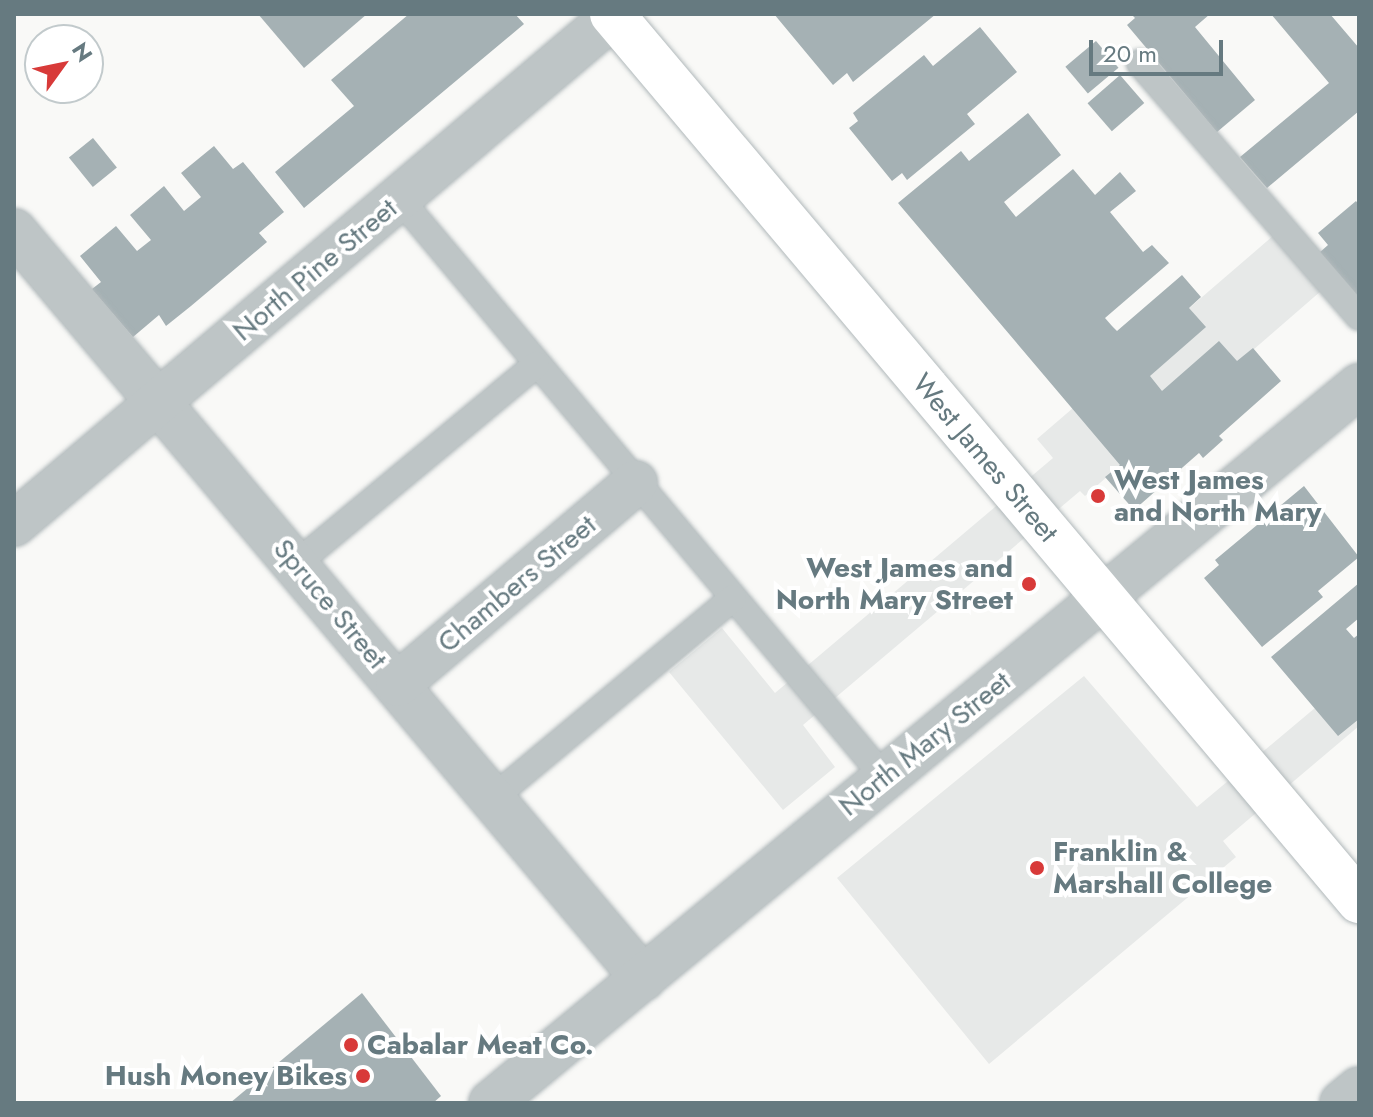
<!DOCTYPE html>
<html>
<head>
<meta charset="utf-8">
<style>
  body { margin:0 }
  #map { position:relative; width:1373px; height:1117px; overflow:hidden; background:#f9f9f7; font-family:Jost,sans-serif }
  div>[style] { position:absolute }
  .built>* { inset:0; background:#e7e9e8 }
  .building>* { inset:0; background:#a5b1b4; transform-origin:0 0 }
  .roads { filter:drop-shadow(0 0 2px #b1b9bb) drop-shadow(0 0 2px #b1b9bb) }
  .lane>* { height:26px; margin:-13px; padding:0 13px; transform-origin:13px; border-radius:13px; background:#bec5c6 }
  .street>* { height:44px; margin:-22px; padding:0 22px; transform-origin:22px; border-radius:22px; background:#bec5c6 }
  .secondary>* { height:44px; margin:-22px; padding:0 22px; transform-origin:22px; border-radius:22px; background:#fff }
  .dots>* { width:22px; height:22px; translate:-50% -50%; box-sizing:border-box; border:4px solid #fff; border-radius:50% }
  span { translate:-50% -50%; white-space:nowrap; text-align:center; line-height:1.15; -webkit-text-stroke:8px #fff; paint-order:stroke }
  .street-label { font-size:28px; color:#667a80 }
  .poi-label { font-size:28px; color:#667a80; font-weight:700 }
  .left { translate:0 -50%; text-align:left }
  .right { translate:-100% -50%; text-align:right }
  .frame { position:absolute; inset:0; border:16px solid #667a80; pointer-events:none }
  .north { position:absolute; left:24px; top:24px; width:80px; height:80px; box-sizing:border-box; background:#fff; border:2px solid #c2cacc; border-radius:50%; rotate:57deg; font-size:22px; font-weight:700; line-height:32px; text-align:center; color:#667a80 }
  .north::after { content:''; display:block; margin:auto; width:28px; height:36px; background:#d83a39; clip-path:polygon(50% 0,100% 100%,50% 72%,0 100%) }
  .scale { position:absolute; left:1089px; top:40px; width:134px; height:36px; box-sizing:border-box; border:4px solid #667a80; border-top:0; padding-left:10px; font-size:24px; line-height:28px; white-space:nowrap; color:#667a80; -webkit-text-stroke:6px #fff; paint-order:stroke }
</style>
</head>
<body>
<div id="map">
  <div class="built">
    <div style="clip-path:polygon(1273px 236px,1321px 291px,1085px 496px,1080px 491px,803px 725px,835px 767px,783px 810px,669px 672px,722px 628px,775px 693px,1053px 458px,1037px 439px)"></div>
    <div style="clip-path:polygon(1359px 671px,1359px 726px,1223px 841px,1236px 857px,989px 1064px,837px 878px,1084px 676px,1197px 807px)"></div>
  </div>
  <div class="building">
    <div style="clip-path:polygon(258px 14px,367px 14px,304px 68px)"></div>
    <div style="clip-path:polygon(409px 14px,515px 14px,524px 24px,304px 208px,275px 172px,354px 106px,331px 80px)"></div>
    <div style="clip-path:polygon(774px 14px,936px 14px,853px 82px,847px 73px,833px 85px)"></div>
    <div style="clip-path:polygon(1131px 14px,1210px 14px,1195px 27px,1255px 100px,1217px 132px,1127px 25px,1135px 18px)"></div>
    <div style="clip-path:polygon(1271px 14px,1330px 14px,1359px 48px,1359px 111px,1267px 188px,1240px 157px,1329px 83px)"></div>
    <div style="clip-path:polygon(980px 27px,1017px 72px,967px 114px,975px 124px,907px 180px,902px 173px,892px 181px,849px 128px,858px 121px,853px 113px,924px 55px,933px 66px)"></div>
    <div style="left:1096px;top:41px;width:35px;height:40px;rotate:50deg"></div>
    <div style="left:1120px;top:75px;width:37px;height:43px;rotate:49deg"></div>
    <div style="clip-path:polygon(1028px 113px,1061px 155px,1004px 202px,1016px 217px,1073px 169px,1095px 195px,1120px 172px,1136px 191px,1110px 212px,1143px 252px,1152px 245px,1169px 263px,1105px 318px,1112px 326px,1117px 331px,1182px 275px,1201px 297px,1189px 308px,1206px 327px,1150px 376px,1162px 391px,1219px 341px,1237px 361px,1253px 348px,1281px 381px,1219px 436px,1223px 440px,1203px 458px,1199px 453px,1134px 510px,1105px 477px,1120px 465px,898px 203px,961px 151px,969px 161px)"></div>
    <div style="left:93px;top:138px;width:38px;height:31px;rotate:51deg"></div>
    <div style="clip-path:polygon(214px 146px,233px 169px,243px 162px,284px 212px,259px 233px,267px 242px,191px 306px,166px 326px,159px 315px,133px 337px,92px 289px,101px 282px,80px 256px,116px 226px,137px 251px,151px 240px,130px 215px,164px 186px,184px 211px,201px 197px,181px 173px)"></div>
    <div style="clip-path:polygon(1356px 201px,1359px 205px,1359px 300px,1319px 253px,1328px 245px,1318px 233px)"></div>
    <div style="clip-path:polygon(1304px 486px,1359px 557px,1318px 591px,1323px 597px,1262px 647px,1204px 578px,1219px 565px,1215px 560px)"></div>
    <div style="clip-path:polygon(1359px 583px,1359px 618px,1346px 629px,1354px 638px,1359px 634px,1359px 719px,1338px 736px,1271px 657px)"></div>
    <div style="clip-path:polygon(362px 993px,441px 1096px,433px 1103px,230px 1103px)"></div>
  </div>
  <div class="roads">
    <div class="lane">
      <div style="left:1140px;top:63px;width:335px;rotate:49.2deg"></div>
      <div style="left:399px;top:198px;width:755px;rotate:50.05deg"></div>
      <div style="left:296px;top:564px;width:312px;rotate:-39.7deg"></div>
      <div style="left:493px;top:798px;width:312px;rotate:-39.8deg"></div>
    </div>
    <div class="street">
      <div style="left:14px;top:231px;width:977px;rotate:49.9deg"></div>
      <div style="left:14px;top:524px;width:789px;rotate:-40.27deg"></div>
      <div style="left:398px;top:684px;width:311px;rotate:-40.3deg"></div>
      <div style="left:491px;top:1103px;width:1126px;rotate:-39.56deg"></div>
      <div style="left:1342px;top:1103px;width:22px;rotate:-39deg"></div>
    </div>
    <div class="secondary">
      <div style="left:612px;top:14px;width:1160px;rotate:49.9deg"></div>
    </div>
  </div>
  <div class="dots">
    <div style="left:1098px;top:496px;background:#d83a39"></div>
    <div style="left:1029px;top:584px;background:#d83a39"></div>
    <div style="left:1037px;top:868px;background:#d83a39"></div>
    <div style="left:351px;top:1045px;background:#d83a39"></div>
    <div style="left:363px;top:1076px;background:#d83a39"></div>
  </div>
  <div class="street-label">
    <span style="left:315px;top:270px;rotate:-40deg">North Pine Street</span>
    <span style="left:985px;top:458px;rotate:50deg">West James Street</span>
    <span style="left:517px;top:584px;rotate:-40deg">Chambers Street</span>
    <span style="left:330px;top:604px;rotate:50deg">Spruce Street</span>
    <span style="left:925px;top:744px;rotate:-39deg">North Mary Street</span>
  </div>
  <div class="poi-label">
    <span class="left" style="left:1114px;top:496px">West James<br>and North Mary</span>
    <span class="right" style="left:1013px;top:584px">West James and<br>North Mary Street</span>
    <span class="left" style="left:1053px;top:868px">Franklin &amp;<br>Marshall College</span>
    <span class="left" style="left:367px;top:1045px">Cabalar Meat Co.</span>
    <span class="right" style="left:347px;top:1076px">Hush Money Bikes</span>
  </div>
  <div class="frame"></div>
  <div class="north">N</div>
  <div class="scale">20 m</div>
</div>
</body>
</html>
